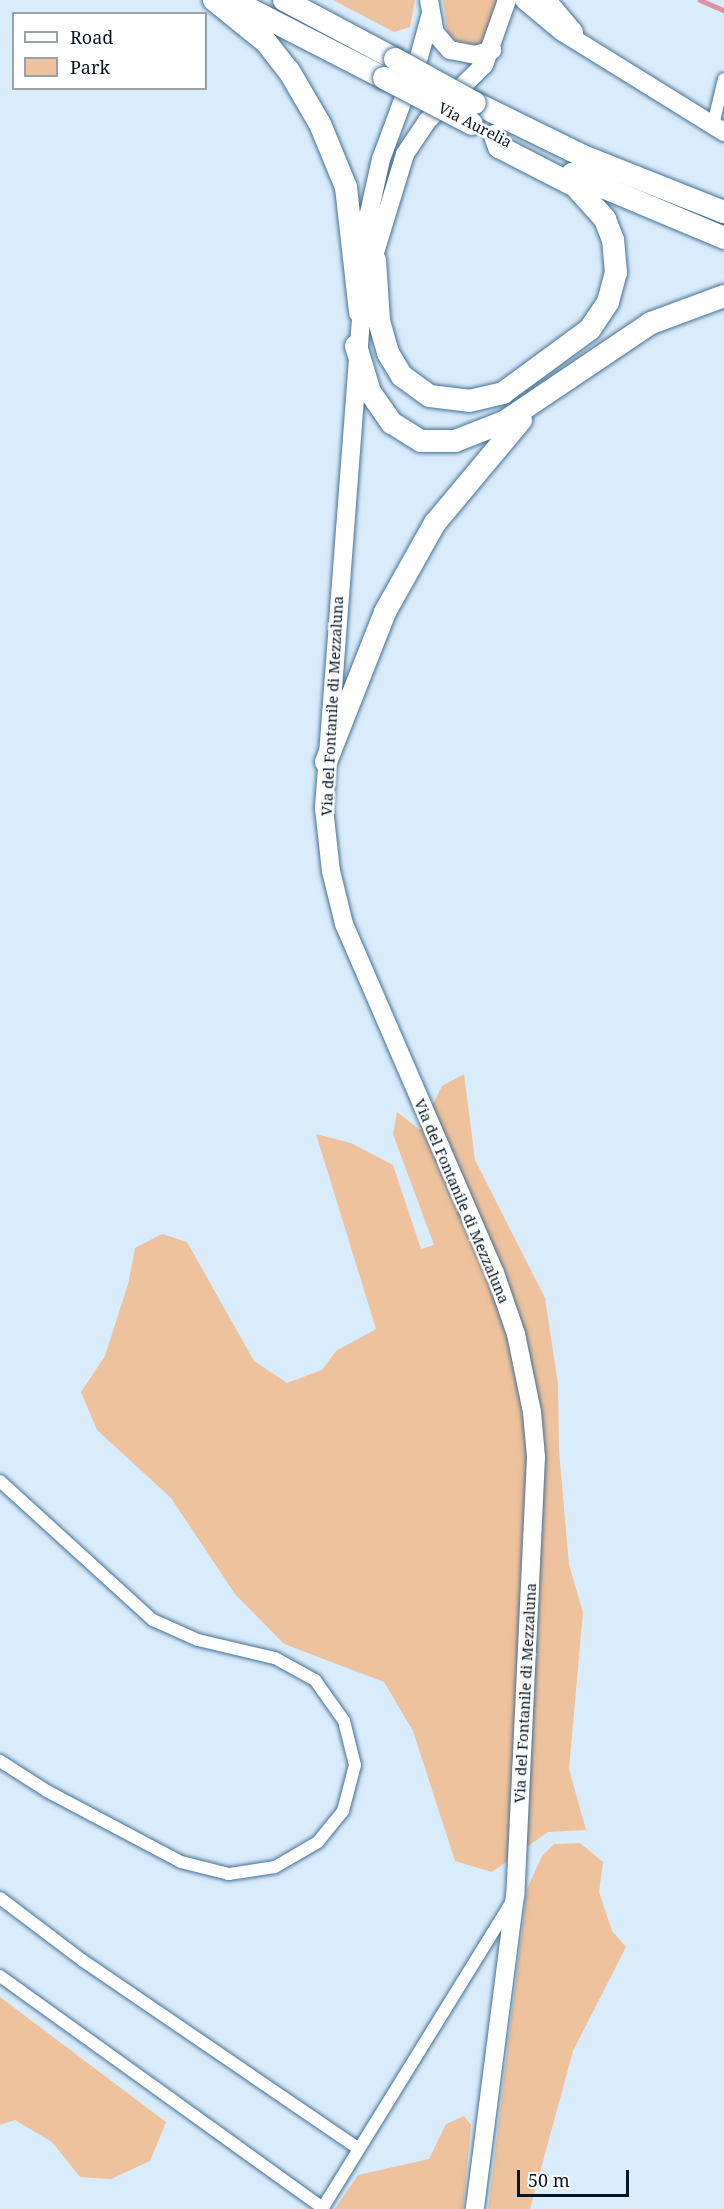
<!DOCTYPE html>
<html>
<head>
<meta charset="utf-8">
<style>
  body { margin:0 }
  #map { position:relative; width:724px; height:2209px; overflow:hidden; background:#d9ecfc; font-family:"Noto Serif",serif }
  div>[style] { position:absolute }
  .green>* { inset:0; background:#eec29c }
  .stream>* { height:4.5px; margin:-2.25px; padding:0 2.25px; transform-origin:2.25px; border-radius:2.25px; background:#df92a5 }
  .roads { filter:drop-shadow(0 0 2px #457194) drop-shadow(0 0 2px #457194) }
  .street>* { height:12px; margin:-6px; padding:0 6px; transform-origin:6px; border-radius:6px; background:#fff }
  .secondary>* { height:18px; margin:-9px; padding:0 9px; transform-origin:9px; border-radius:9px; background:#fff }
  .highway>* { height:22px; margin:-11px; padding:0 11px; transform-origin:11px; border-radius:11px; background:#fff }
  .bridges { filter:drop-shadow(0 0 2px #457194) drop-shadow(0 0 2px #457194) }
  .highway-bridge>* { height:22px; margin:-11px; padding:0 11px; transform-origin:11px; border-radius:11px; background:#fff }
  span { translate:-50% -50%; white-space:nowrap; text-align:center; line-height:1.15; -webkit-text-stroke:5px #fff; paint-order:stroke }
  .street-label { font-size:15px; color:#041624 }
  .legend { position:absolute; left:12px; top:12px; width:195px; height:78px; box-sizing:border-box; background:#fff; border:2px solid #9ba2a7; margin:0; padding:8px 10px; list-style:none; font-size:18px; color:#041624 }
  .legend li { display:flex; align-items:center; gap:12px; height:30px }
  .legend b { width:30px; border:2px solid #9ba2a7 }
  .scale { position:absolute; left:517px; top:2170px; width:112px; height:27px; box-sizing:border-box; border:3px solid #041624; border-top:0; padding-left:8px; font-size:18px; line-height:21px; white-space:nowrap; color:#041624; -webkit-text-stroke:4px #fff; paint-order:stroke }
</style>
</head>
<body>
<div id="map">
  <div class="green">
    <div style="clip-path:polygon(333px 0,415px 0,410px 27px,394px 32px)"></div>
    <div style="clip-path:polygon(443px 0,498px 0,491px 38px,476px 45px,454px 41px,447px 31px)"></div>
    <div style="clip-path:polygon(464px 1074px,475px 1160px,545px 1298px,558px 1384px,559px 1450px,569px 1565px,583px 1612px,569px 1769px,586px 1830px,548px 1832px,492px 1872px,455px 1861px,413px 1731px,384px 1682px,284px 1644px,235px 1594px,171px 1498px,97px 1430px,81px 1392px,105px 1356px,128px 1284px,135px 1248px,162px 1234px,187px 1242px,254px 1361px,287px 1383px,322px 1370px,336px 1351px,376px 1329px,316px 1134px,351px 1143px,393px 1165px,421px 1249px,434px 1245px,393px 1134px,397px 1112px,420px 1130px,442px 1086px)"></div>
    <div style="clip-path:polygon(580px 1843px,603px 1862px,599px 1892px,612px 1931px,626px 1947px,573px 2051px,530px 2209px,488px 2209px,527px 1889px,542px 1856px,554px 1844px)"></div>
    <div style="clip-path:polygon(0 1997px,166px 2122px,150px 2161px,111px 2179px,80px 2177px,52px 2142px,15px 2120px,0 2125px)"></div>
    <div style="clip-path:polygon(464px 2116px,471px 2125px,463px 2209px,335px 2209px,358px 2175px,429px 2159px,446px 2124px)"></div>
  </div>
  <div class="stream">
    <div style="left:700px;top:0;width:26px;rotate:23deg"></div>
  </div>
  <div class="roads">
    <div class="street">
      <div style="left:713px;top:125px;width:47px;rotate:-76.6deg"></div>
      <div style="left:0;top:1481px;width:207px;rotate:42.3deg"></div>
      <div style="left:153px;top:1620px;width:49px;rotate:24deg"></div>
      <div style="left:198px;top:1640px;width:79px;rotate:13.2deg"></div>
      <div style="left:275px;top:1658px;width:46px;rotate:28.8deg"></div>
      <div style="left:315px;top:1680px;width:50px;rotate:54.7deg"></div>
      <div style="left:344px;top:1721px;width:45px;rotate:76deg"></div>
      <div style="left:355px;top:1765px;width:48px;rotate:104.6deg"></div>
      <div style="left:343px;top:1811px;width:40px;rotate:129deg"></div>
      <div style="left:318px;top:1842px;width:50px;rotate:149.8deg"></div>
      <div style="left:275px;top:1867px;width:47px;rotate:171.3deg"></div>
      <div style="left:229px;top:1874px;width:49px;rotate:-166deg"></div>
      <div style="left:181px;top:1862px;width:152px;rotate:-152.1deg"></div>
      <div style="left:47px;top:1791px;width:56px;rotate:-147.4deg"></div>
      <div style="left:0;top:1898px;width:103px;rotate:37.1deg"></div>
      <div style="left:82px;top:1960px;width:335px;rotate:34.3deg"></div>
      <div style="left:0;top:1976px;width:398px;rotate:35.7deg"></div>
      <div style="left:322px;top:2209px;width:362px;rotate:-58.3deg"></div>
    </div>
    <div class="secondary">
      <div style="left:429px;top:0;width:34px;rotate:80deg"></div>
      <div style="left:435px;top:33px;width:23px;rotate:49deg"></div>
      <div style="left:450px;top:50px;width:25px;rotate:11deg"></div>
      <div style="left:475px;top:55px;width:18px;rotate:-16deg"></div>
      <div style="left:524px;top:0;width:48px;rotate:40deg"></div>
      <div style="left:561px;top:31px;width:192px;rotate:31.8deg"></div>
      <div style="left:547px;top:0;width:42px;rotate:49.8deg"></div>
      <div style="left:430px;top:17px;width:41px;rotate:105.4deg"></div>
      <div style="left:419px;top:57px;width:109px;rotate:110.4deg"></div>
      <div style="left:381px;top:159px;width:55px;rotate:102.5deg"></div>
      <div style="left:369px;top:213px;width:597px;rotate:94.33deg"></div>
      <div style="left:324px;top:808px;width:63px;rotate:83.7deg"></div>
      <div style="left:331px;top:871px;width:55px;rotate:76.2deg"></div>
      <div style="left:344px;top:924px;width:380px;rotate:66.6deg"></div>
      <div style="left:495px;top:1273px;width:65px;rotate:71deg"></div>
      <div style="left:516px;top:1334px;width:80px;rotate:78.4deg"></div>
      <div style="left:532px;top:1412px;width:45px;rotate:84.9deg"></div>
      <div style="left:536px;top:1457px;width:439px;rotate:92.7deg"></div>
      <div style="left:515px;top:1895px;width:317px;rotate:97.3deg"></div>
      <div style="left:369px;top:272px;width:123px;rotate:-73deg"></div>
      <div style="left:405px;top:154px;width:40px;rotate:-56deg"></div>
      <div style="left:427px;top:121px;width:80px;rotate:-44.5deg"></div>
      <div style="left:484px;top:65px;width:69px;rotate:-70.5deg"></div>
    </div>
    <div class="highway">
      <div style="left:214px;top:0;width:67px;rotate:38.9deg"></div>
      <div style="left:266px;top:42px;width:37px;rotate:52deg"></div>
      <div style="left:289px;top:71px;width:61px;rotate:59.7deg"></div>
      <div style="left:320px;top:124px;width:68px;rotate:67.6deg"></div>
      <div style="left:346px;top:187px;width:126px;rotate:83.6deg"></div>
      <div style="left:284px;top:0;width:126px;rotate:28deg"></div>
      <div style="left:234px;top:1px;width:169px;rotate:27.2deg"></div>
      <div style="left:475px;top:103px;width:120px;rotate:26.1deg"></div>
      <div style="left:583px;top:156px;width:152px;rotate:21.7deg"></div>
      <div style="left:572px;top:174px;width:165px;rotate:22.8deg"></div>
      <div style="left:375px;top:260px;width:61px;rotate:86.2deg"></div>
      <div style="left:379px;top:321px;width:33px;rotate:74deg"></div>
      <div style="left:388px;top:353px;width:27px;rotate:59deg"></div>
      <div style="left:402px;top:376px;width:34px;rotate:36deg"></div>
      <div style="left:430px;top:396px;width:39px;rotate:7deg"></div>
      <div style="left:469px;top:401px;width:35px;rotate:-13deg"></div>
      <div style="left:503px;top:393px;width:108px;rotate:-36.3deg"></div>
      <div style="left:590px;top:329px;width:32px;rotate:-56deg"></div>
      <div style="left:608px;top:302px;width:30px;rotate:-75deg"></div>
      <div style="left:616px;top:273px;width:33px;rotate:-95deg"></div>
      <div style="left:613px;top:240px;width:22px;rotate:-111deg"></div>
      <div style="left:605px;top:219px;width:45px;rotate:-132.3deg"></div>
      <div style="left:575px;top:186px;width:85px;rotate:-152.8deg"></div>
      <div style="left:499px;top:147px;width:12px;rotate:-110deg"></div>
      <div style="left:356px;top:346px;width:48px;rotate:73.1deg"></div>
      <div style="left:370px;top:392px;width:38px;rotate:55deg"></div>
      <div style="left:392px;top:423px;width:34px;rotate:32deg"></div>
      <div style="left:421px;top:441px;width:34px"></div>
      <div style="left:455px;top:441px;width:53px;rotate:-21.2deg"></div>
      <div style="left:504px;top:422px;width:177px;rotate:-34deg"></div>
      <div style="left:651px;top:323px;width:78px;rotate:-20.3deg"></div>
      <div style="left:326px;top:762px;width:161px;rotate:-68.5deg"></div>
      <div style="left:385px;top:612px;width:102px;rotate:-60.7deg"></div>
      <div style="left:435px;top:523px;width:134px;rotate:-50.1deg"></div>
    </div>
  </div>
  <div class="bridges">
    <div class="highway-bridge">
      <div style="left:395px;top:59px;width:91px;rotate:28.8deg"></div>
      <div style="left:384px;top:78px;width:99px;rotate:27.6deg"></div>
    </div>
  </div>
  <div class="street-label">
    <span style="left:475px;top:125px;rotate:27deg">Via Aurelia</span>
    <span style="left:332px;top:706px;rotate:-87deg">Via del Fontanile di Mezzaluna</span>
    <span style="left:462px;top:1201px;rotate:67deg">Via del Fontanile di Mezzaluna</span>
    <span style="left:525px;top:1693px;rotate:-87deg">Via del Fontanile di Mezzaluna</span>
  </div>
  <ul class="legend">
  <li><b style="height:8px;background:#fff"></b>Road</li>
  <li><b style="height:16px;background:#eec29c"></b>Park</li>
  </ul>
  <div class="scale">50 m</div>
</div>
</body>
</html>
